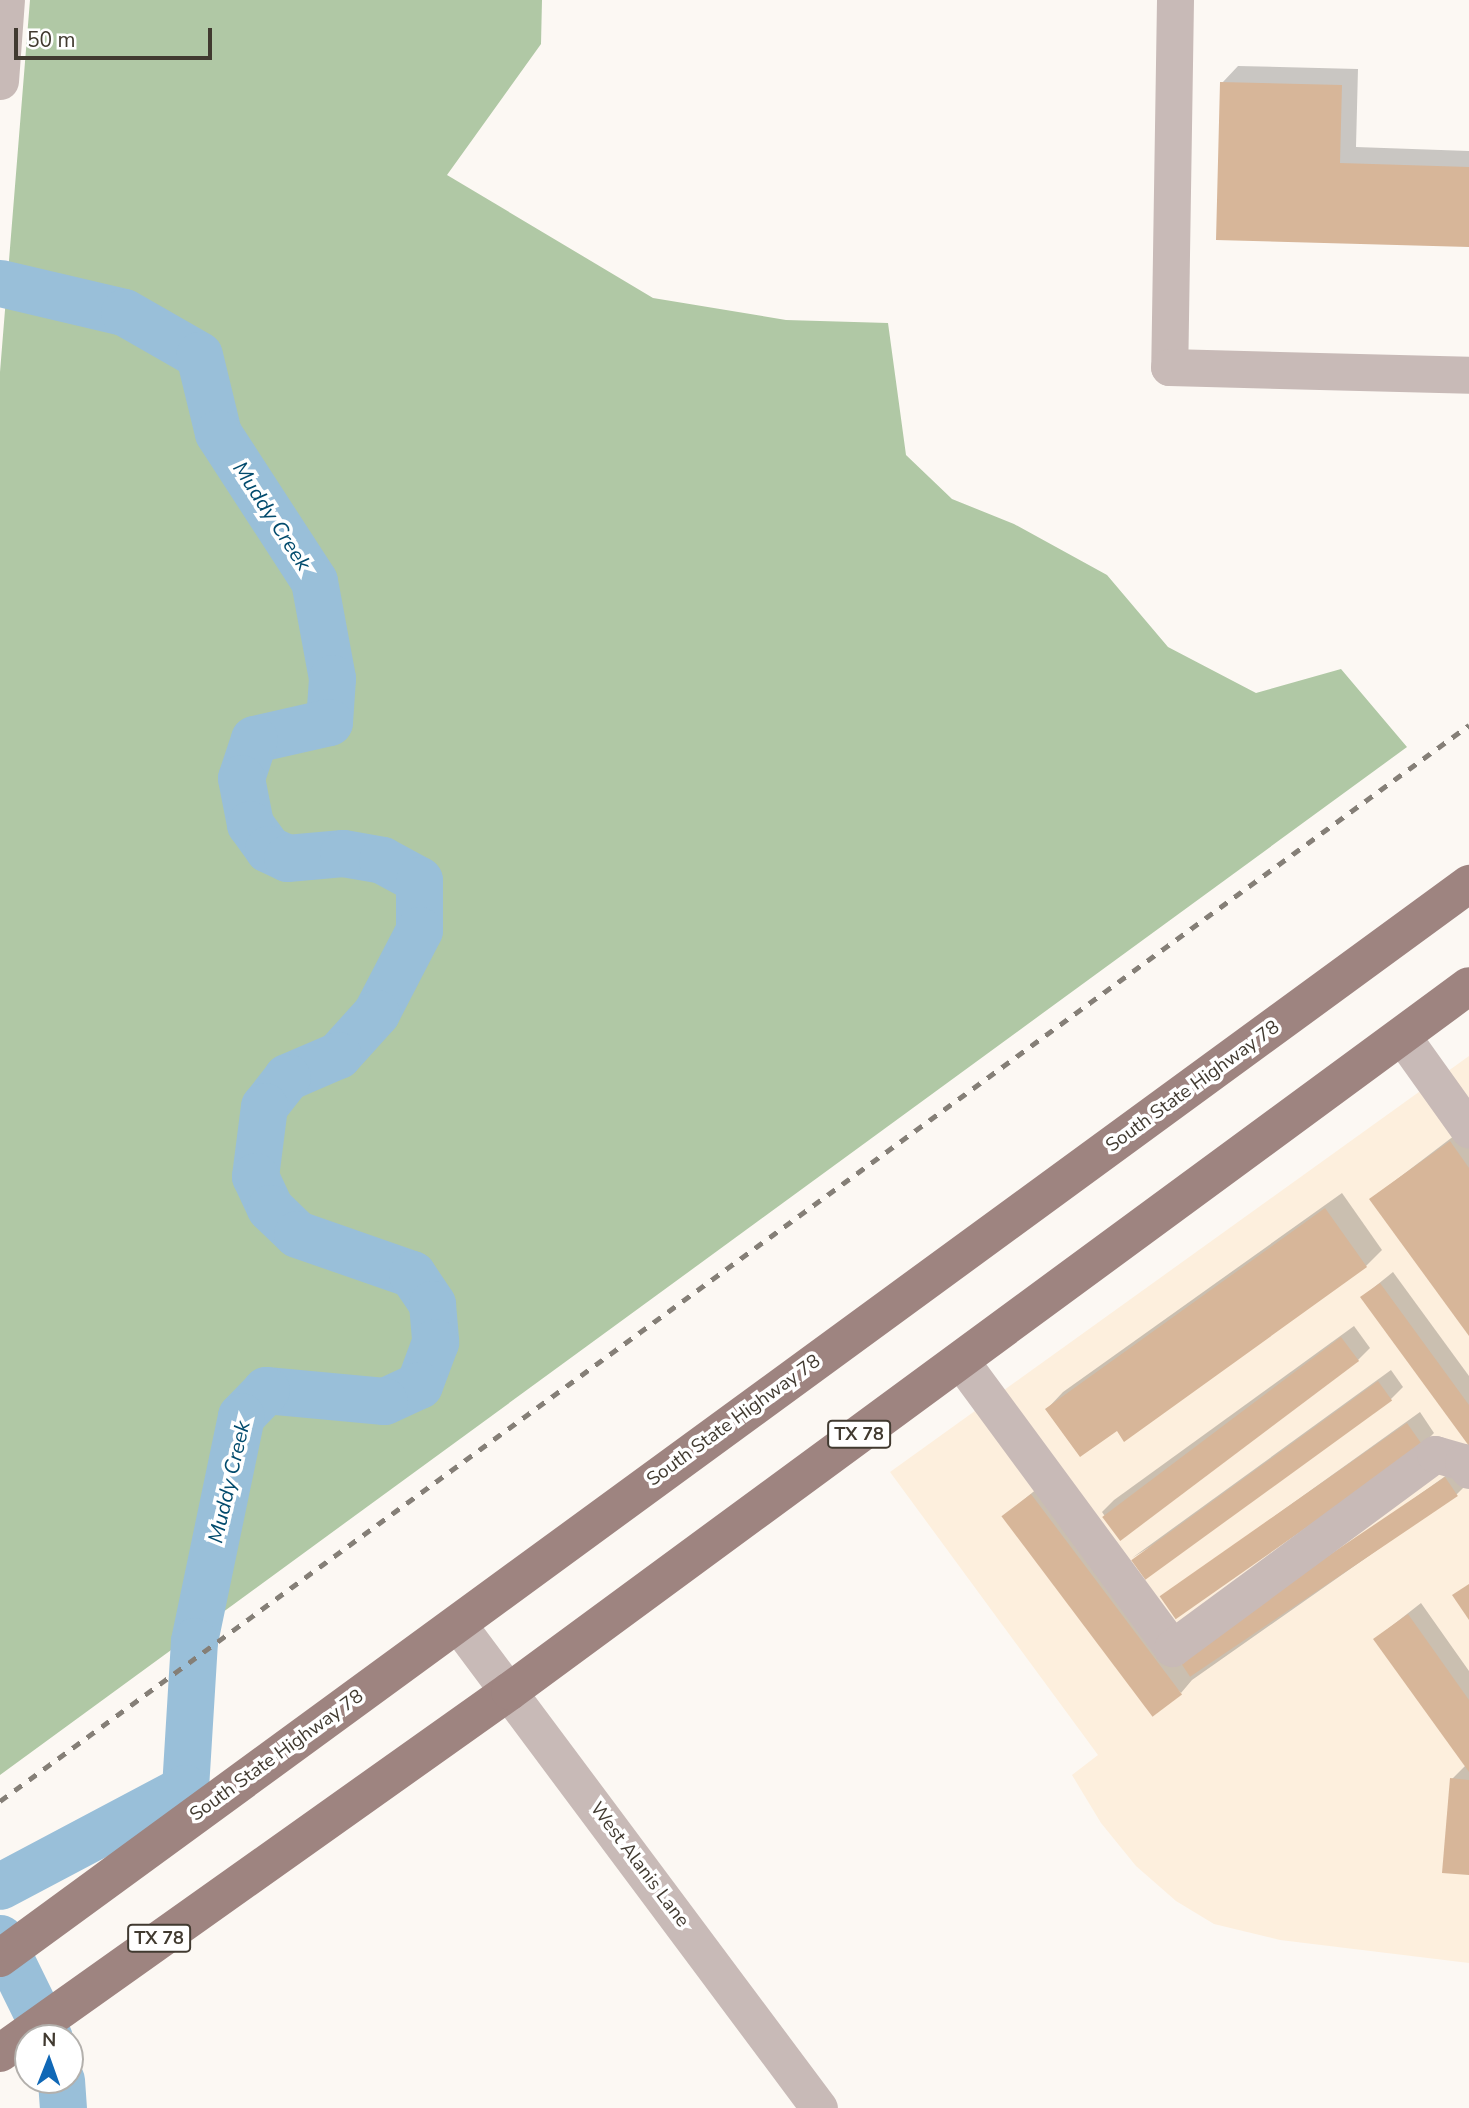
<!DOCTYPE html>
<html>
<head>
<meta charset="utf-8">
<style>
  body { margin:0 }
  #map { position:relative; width:1469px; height:2108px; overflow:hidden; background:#fcf8f3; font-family:"Nunito Sans",sans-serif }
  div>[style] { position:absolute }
  .built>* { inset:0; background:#fdefdd }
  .forest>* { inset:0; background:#b0c8a5 }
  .shadow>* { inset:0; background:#0003 }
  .river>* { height:47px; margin:-23.5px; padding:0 23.5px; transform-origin:23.5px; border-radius:23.5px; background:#99bfd9 }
  .building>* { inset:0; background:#d7b699; transform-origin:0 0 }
  .minor>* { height:37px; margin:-18.5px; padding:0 18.5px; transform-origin:18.5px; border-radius:18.5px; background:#c8bab7 }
  .major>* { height:38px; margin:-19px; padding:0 19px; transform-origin:19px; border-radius:19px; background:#9e8480 }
  .rail>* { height:5px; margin-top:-2.5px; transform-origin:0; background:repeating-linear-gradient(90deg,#857f77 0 9px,transparent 0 18px) }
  span { translate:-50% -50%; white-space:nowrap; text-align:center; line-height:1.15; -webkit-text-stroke:7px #fff; paint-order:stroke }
  .shield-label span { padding:2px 5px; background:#fff; border:2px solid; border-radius:5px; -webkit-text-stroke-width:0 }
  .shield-label { font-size:18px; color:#413a30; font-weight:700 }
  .street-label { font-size:19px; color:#413a30 }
  .water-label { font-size:21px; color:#024b6d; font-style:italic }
  .north { position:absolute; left:14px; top:2024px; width:70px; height:70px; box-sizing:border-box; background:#fff; border:2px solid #b3b0ac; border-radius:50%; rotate:1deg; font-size:19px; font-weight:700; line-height:28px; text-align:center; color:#413a30 }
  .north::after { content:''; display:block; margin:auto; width:24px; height:32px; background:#1068b6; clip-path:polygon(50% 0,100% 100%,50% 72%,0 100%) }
  .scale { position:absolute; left:14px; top:28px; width:198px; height:32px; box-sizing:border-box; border:4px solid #413a30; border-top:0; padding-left:9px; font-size:21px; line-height:24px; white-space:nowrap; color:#413a30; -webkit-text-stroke:5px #fff; paint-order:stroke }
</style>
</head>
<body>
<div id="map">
  <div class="built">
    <div style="clip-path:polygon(1469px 1056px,1469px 1963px,1280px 1940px,1214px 1924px,1176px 1901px,1136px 1866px,1101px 1823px,1072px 1775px,1098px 1755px,890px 1472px)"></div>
  </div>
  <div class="forest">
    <div style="clip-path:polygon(30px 0,542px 0,541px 44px,447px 175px,653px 298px,786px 320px,888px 323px,906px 455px,952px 499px,1014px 524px,1107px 575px,1168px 647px,1256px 693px,1341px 669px,1407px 747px,0 1775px,0 372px)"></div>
  </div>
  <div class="shadow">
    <div style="clip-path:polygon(1238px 66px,1358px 69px,1356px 147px,1469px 151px,1469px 245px,1218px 238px,1222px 83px)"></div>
    <div style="clip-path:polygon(1467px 1126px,1469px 1130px,1469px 1333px,1371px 1199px)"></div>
    <div style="clip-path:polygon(1342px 1193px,1382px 1250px,1366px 1266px,1117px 1429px,1047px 1409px,1063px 1392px)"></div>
    <div style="clip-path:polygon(1393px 1272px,1469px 1376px,1469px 1443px,1362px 1297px)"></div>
    <div style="clip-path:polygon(1354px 1326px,1370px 1348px,1358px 1360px,1117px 1534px,1102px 1512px,1114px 1500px)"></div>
    <div style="clip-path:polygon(1391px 1370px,1403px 1387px,1391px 1399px,1132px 1558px)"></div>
    <div style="clip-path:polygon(1420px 1412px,1434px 1433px,1422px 1445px,1162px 1597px)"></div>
    <div style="clip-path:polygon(1458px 1467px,1469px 1482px,1457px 1494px,1192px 1680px,1181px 1693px,1004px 1516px,1044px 1483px,1181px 1665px)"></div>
    <div style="clip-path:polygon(1421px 1603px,1469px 1671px,1469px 1874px,1452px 1779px,1466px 1765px,1375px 1639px)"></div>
  </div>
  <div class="river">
    <div style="left:0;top:283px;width:127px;rotate:13.2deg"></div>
    <div style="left:124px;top:312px;width:86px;rotate:29.8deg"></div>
    <div style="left:199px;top:355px;width:80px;rotate:76.3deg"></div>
    <div style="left:218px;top:433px;width:176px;rotate:57deg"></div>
    <div style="left:314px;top:581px;width:99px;rotate:79.5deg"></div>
    <div style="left:332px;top:678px;width:44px;rotate:93.9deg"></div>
    <div style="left:329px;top:722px;width:77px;rotate:167.2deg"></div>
    <div style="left:254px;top:739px;width:41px;rotate:108.4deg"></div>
    <div style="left:241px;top:778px;width:47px;rotate:78.9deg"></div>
    <div style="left:250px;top:824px;width:31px;rotate:54deg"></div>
    <div style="left:268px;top:849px;width:21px;rotate:25deg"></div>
    <div style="left:287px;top:858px;width:56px;rotate:-5.1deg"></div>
    <div style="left:343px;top:853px;width:40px;rotate:10deg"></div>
    <div style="left:382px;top:860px;width:42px;rotate:28.4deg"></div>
    <div style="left:419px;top:880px;width:50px;rotate:90deg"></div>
    <div style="left:419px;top:930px;width:93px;rotate:117.4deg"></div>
    <div style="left:376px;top:1013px;width:57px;rotate:132.1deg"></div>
    <div style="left:338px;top:1055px;width:56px;rotate:156.7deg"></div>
    <div style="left:287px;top:1077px;width:37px;rotate:128deg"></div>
    <div style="left:264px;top:1106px;width:71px;rotate:97.3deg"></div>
    <div style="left:255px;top:1176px;width:35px;rotate:65deg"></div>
    <div style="left:270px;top:1208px;width:37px;rotate:44deg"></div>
    <div style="left:297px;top:1234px;width:122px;rotate:19.2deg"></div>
    <div style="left:412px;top:1274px;width:36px;rotate:56deg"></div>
    <div style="left:432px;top:1304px;width:38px;rotate:85deg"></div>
    <div style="left:435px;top:1342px;width:46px;rotate:110.4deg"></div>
    <div style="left:419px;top:1385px;width:38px;rotate:155deg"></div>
    <div style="left:384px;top:1401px;width:119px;rotate:-174.7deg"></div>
    <div style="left:266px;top:1390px;width:36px;rotate:134deg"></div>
    <div style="left:241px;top:1416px;width:230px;rotate:101.8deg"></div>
    <div style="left:194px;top:1641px;width:147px;rotate:93.5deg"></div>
    <div style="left:185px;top:1788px;width:209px;rotate:152.1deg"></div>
    <div style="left:0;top:1938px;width:111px;rotate:63.9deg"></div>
    <div style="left:61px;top:2080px;width:28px;rotate:86deg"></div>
  </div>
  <div class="building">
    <div style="clip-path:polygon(1220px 82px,1342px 85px,1340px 163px,1469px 167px,1469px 247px,1216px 240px)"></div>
    <div style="clip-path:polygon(1450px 1141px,1469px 1168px,1469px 1336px,1369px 1199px)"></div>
    <div style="clip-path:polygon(1325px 1208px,1367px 1267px,1124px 1442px,1117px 1431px,1080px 1457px,1045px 1409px)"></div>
    <div style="clip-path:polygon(1380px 1283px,1469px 1405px,1469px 1446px,1360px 1297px)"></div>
    <div style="left:1341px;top:1337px;width:30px;height:299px;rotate:53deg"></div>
    <div style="left:1378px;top:1381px;width:24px;height:305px;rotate:54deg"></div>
    <div style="left:1407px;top:1423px;width:28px;height:302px;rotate:55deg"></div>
    <div style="left:1445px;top:1477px;width:23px;height:323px;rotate:56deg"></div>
    <div style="left:1031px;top:1494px;width:251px;height:37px;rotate:53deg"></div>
    <div style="clip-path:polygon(1469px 1584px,1469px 1620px,1452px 1595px)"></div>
    <div style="clip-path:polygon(1408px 1614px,1469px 1700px,1469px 1772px,1373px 1639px)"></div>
    <div style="clip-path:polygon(1450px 1778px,1469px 1780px,1469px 1875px,1442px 1873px)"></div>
  </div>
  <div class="minor">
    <div style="left:1175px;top:0;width:367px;rotate:90.9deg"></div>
    <div style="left:1169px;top:367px;width:300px;rotate:1.5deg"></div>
    <div style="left:0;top:81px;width:81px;rotate:-85.8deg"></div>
    <div style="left:1402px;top:1036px;width:115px;rotate:54.5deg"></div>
    <div style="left:960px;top:1360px;width:358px;rotate:53.6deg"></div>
    <div style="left:1172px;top:1648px;width:327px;rotate:-36.4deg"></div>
    <div style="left:1435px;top:1454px;width:29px;rotate:16deg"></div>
    <div style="left:1463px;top:1462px;width:10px;rotate:53deg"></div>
    <div style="left:457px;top:1623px;width:605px;rotate:53.26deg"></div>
  </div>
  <div class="major">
    <div style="left:0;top:1958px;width:1820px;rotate:-36.17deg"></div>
    <div style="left:0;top:2053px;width:625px;rotate:-35.37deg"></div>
    <div style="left:510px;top:1691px;width:1190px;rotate:-36.32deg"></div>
  </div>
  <div class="rail">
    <div style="left:0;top:1801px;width:1821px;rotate:-36.22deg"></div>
  </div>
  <div class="shield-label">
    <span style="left:859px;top:1434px">TX 78</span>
    <span style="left:159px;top:1938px">TX 78</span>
  </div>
  <div class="street-label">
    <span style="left:1193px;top:1087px;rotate:-36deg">South State Highway 78</span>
    <span style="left:734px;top:1421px;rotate:-36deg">South State Highway 78</span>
    <span style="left:277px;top:1756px;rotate:-36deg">South State Highway 78</span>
    <span style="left:639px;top:1865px;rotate:53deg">West Alanis Lane</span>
  </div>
  <div class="water-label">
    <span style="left:272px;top:516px;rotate:57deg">Muddy Creek</span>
    <span style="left:229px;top:1482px;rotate:-77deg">Muddy Creek</span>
  </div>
  <div class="north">N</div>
  <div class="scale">50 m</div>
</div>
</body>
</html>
